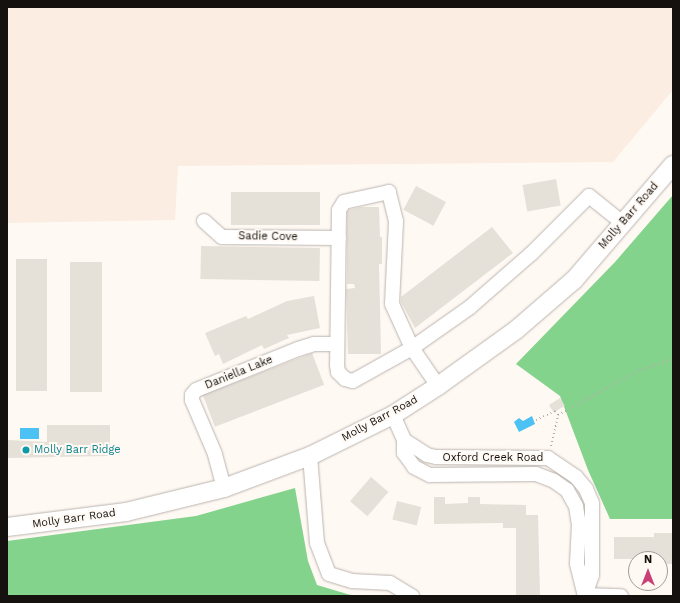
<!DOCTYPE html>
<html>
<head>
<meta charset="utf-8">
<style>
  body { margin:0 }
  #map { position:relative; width:680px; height:603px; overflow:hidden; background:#fff9f4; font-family:"Work Sans",sans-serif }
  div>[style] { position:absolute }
  .built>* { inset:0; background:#fbede1 }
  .forest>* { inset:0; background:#84d38d }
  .water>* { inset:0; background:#4cc1f3; transform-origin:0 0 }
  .building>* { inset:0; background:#e5e0d8; transform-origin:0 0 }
  .path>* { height:2px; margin-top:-1px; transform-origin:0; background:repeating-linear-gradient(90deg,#b3aeaa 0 1px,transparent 0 4px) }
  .roads { filter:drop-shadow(0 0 1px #bbb4ae) drop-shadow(0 0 1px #bbb4ae) }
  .minor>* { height:14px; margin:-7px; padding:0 7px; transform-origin:7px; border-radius:7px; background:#fff }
  .major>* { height:18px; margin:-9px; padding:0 9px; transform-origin:9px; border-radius:9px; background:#fff }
  .dots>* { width:11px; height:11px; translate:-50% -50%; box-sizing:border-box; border:2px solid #fff9f4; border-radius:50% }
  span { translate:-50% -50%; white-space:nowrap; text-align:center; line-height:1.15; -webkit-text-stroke:4px #fff9f4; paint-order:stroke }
  .street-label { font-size:11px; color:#14110f }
  .culture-label { font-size:11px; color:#0d838f }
  .left { translate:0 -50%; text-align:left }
  .frame { position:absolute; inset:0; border:8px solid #14110f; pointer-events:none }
  .north { position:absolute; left:628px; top:551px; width:40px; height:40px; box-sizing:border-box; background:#fff9f4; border:1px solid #a19c98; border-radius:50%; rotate:0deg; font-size:11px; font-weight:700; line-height:16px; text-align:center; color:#14110f }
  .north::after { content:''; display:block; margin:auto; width:14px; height:18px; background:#c93f76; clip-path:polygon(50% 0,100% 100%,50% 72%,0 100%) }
</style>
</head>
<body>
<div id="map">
  <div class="built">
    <div style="clip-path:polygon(7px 7px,673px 7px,673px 90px,613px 162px,178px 166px,175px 220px,7px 223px)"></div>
  </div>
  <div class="forest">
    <div style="clip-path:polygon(673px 195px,673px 519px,610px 519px,588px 470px,560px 396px,516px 364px,615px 262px)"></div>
    <div style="clip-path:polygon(295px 488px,308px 561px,317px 585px,354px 596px,7px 596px,7px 541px,196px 516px)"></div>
  </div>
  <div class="water">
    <div style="clip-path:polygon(532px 416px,535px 424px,519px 432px,514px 422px,519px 418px,523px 421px)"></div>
    <div style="left:20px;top:428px;width:19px;height:11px"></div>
  </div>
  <div class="building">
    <div style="left:556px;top:179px;width:27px;height:34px;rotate:80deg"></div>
    <div style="left:416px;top:186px;width:34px;height:27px;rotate:28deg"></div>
    <div style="left:231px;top:192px;width:89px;height:33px"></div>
    <div style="clip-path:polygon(360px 207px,379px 207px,380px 237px,382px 237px,382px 264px,379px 264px,381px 354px,348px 354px,346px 289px,355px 288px,354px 284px,347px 284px,347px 212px,349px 210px)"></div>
    <div style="clip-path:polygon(492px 227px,513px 253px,415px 328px,401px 302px,401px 297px)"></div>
    <div style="left:201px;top:246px;width:119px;height:33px;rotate:1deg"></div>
    <div style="left:16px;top:259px;width:31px;height:132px"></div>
    <div style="left:70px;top:262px;width:32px;height:130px"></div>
    <div style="clip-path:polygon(314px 296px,320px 328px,287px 335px,289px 338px,264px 349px,262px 345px,223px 364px,219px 354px,215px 356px,205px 333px,246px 316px,248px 319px,287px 301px)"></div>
    <div style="left:312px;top:353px;width:34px;height:117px;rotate:69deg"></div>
    <div style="left:560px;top:398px;width:9px;height:13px;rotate:58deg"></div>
    <div style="clip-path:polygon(47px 425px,110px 425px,110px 456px,7px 458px,8px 440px,47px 442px)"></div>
    <div style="left:371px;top:477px;width:23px;height:32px;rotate:41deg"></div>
    <div style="clip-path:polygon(434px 497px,445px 497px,445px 504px,468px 503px,468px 497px,480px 497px,480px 504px,526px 505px,526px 515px,538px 515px,540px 596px,516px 596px,516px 528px,503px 528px,503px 523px,434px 524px)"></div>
    <div style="left:397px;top:501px;width:25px;height:19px;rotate:14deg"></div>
    <div style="clip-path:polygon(654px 533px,673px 533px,673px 564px,660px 564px,660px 559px,614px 559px,614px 537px,654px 537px)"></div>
  </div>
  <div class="path">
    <div style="left:536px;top:420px;width:21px;rotate:-25deg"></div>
    <div style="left:555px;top:411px;width:5px;rotate:53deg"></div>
    <div style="left:551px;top:446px;width:32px;rotate:-77deg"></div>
    <div style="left:558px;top:415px;width:94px;rotate:-28.8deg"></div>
    <div style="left:640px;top:370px;width:35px;rotate:-18deg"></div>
  </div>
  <div class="roads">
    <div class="minor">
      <div style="left:204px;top:221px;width:24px;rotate:42deg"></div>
      <div style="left:222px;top:237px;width:117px;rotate:0.5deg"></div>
      <div style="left:438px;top:386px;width:46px;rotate:-124.4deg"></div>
      <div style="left:412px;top:348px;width:48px;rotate:-114.4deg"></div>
      <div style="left:392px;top:304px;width:83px;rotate:-87.2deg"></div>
      <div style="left:396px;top:221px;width:30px;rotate:-104deg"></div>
      <div style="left:389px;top:192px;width:46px;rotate:167.5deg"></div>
      <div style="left:344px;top:202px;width:9px;rotate:122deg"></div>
      <div style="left:339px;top:210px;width:155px;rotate:90.7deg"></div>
      <div style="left:337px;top:365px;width:7px;rotate:82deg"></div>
      <div style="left:338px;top:372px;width:10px;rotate:45deg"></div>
      <div style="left:345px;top:379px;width:8px;rotate:14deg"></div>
      <div style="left:353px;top:381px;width:68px;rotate:-29.2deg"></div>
      <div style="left:412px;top:348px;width:70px;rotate:-35.1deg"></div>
      <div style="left:469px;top:308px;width:82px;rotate:-41.1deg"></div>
      <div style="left:531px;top:254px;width:82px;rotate:-45deg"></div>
      <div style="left:589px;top:196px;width:45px;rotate:38.7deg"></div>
      <div style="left:393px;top:415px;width:27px;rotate:66deg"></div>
      <div style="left:404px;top:440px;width:13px;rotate:90deg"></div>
      <div style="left:404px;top:453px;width:17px;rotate:54deg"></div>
      <div style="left:414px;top:467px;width:18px;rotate:27deg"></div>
      <div style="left:430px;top:475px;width:106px;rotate:-0.5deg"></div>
      <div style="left:536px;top:474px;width:19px;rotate:21deg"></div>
      <div style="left:554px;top:481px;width:16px;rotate:35deg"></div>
      <div style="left:567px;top:490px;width:18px;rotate:61deg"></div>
      <div style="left:576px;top:506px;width:18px;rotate:81deg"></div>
      <div style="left:579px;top:524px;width:40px;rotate:92.9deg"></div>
      <div style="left:577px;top:564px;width:33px;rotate:76deg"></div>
      <div style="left:404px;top:440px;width:27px;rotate:33deg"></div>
      <div style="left:427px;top:455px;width:9px;rotate:13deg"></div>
      <div style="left:436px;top:457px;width:112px;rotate:0.5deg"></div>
      <div style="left:548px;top:458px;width:34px;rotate:34deg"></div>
      <div style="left:576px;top:477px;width:16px;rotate:50deg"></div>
      <div style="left:586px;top:489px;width:15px;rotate:67deg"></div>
      <div style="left:592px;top:503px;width:72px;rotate:90deg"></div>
      <div style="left:592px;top:575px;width:21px;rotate:109deg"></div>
      <div style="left:310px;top:456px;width:87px;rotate:85.4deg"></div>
      <div style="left:317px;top:543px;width:33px;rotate:69deg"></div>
      <div style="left:329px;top:574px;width:24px;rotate:17deg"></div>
      <div style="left:352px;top:581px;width:38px;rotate:3deg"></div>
      <div style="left:390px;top:583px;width:26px;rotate:31deg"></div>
      <div style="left:224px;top:488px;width:35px;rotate:-105deg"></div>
      <div style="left:215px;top:454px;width:59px;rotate:-113.1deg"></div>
      <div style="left:192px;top:400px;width:5px;rotate:-90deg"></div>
      <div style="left:192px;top:395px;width:6px;rotate:-51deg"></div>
      <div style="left:196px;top:390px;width:110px;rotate:-21.9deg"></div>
      <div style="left:298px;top:349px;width:17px;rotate:-17deg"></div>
      <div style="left:314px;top:344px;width:23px"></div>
      <div style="left:585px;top:595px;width:36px;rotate:2deg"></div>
    </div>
    <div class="major">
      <div style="left:7px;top:527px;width:120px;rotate:-7.2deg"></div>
      <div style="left:126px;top:512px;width:101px;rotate:-13.8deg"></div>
      <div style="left:224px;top:488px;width:92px;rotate:-20.4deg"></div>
      <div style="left:310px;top:456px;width:93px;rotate:-26.3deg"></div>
      <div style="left:393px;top:415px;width:54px;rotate:-32.8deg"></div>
      <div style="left:438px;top:386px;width:96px;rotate:-35.7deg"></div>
      <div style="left:516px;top:330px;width:77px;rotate:-40.8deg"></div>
      <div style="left:574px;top:280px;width:152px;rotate:-49.3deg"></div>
    </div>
  </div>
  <div class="dots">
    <div style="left:26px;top:450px;background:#0f9aa8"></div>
  </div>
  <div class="street-label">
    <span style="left:629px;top:216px;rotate:-49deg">Molly Barr Road</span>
    <span style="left:268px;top:237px;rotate:1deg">Sadie Cove</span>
    <span style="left:239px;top:373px;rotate:-22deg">Daniella Lake</span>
    <span style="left:380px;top:419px;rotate:-28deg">Molly Barr Road</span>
    <span style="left:493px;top:458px">Oxford Creek Road</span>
    <span style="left:74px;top:519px;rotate:-8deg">Molly Barr Road</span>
  </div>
  <div class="culture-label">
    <span class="left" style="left:34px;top:450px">Molly Barr Ridge</span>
  </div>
  <div class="frame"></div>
  <div class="north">N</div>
</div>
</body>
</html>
